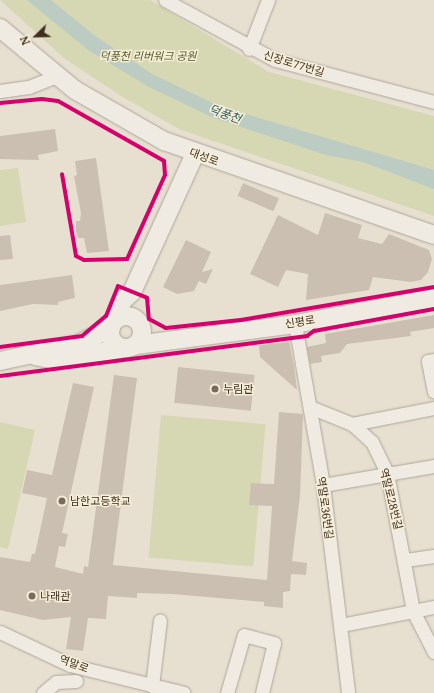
<!DOCTYPE html>
<html>
<head>
<meta charset="utf-8">
<style>
  body { margin:0 }
  #map { position:relative; width:434px; height:693px; overflow:hidden; background:#e7e0d1; font-family:"Noto Serif","Noto Sans KR",serif }
  div>[style] { position:absolute }
  .green>* { inset:0; background:#d6d7b3; transform-origin:0 0 }
  .water>* { inset:0; background:#bcccc2 }
  .building>* { inset:0; background:#cbbfb2; transform-origin:0 0 }
  .roads { filter:drop-shadow(0 0 1px #ada599) drop-shadow(0 0 1px #ada599) }
  .street>* { height:13px; margin:-6.5px; padding:0 6.5px; transform-origin:6.5px; border-radius:6.5px; background:#efebe3 }
  .secondary>* { height:18px; margin:-9px; padding:0 9px; transform-origin:9px; border-radius:9px; background:#efebe3 }
  .secondary>.ring { margin:-9px; padding:0; box-sizing:content-box; background:none; border:18px solid #efebe3; border-radius:50% }
  .cycleway>* { height:4px; margin:-2px; padding:0 2px; transform-origin:2px; border-radius:2px; background:#d6006c }
  .dots>* { width:11px; height:11px; translate:-50% -50%; box-sizing:border-box; border:2px solid #f7eed8; border-radius:50% }
  span { translate:-50% -50%; white-space:nowrap; text-align:center; line-height:1.15; -webkit-text-stroke:3px #f7eed8; paint-order:stroke }
  .park-label { font-size:11px; color:#4d5a26; font-style:italic }
  .street-label { font-size:11px; color:#3d2e20 }
  .poi-label { font-size:11px; color:#3d2e20 }
  .left { translate:0 -50%; text-align:left }
  .water-label { font-size:12px; color:#2f5d5a; font-style:italic }
  .north { position:absolute; left:16px; top:16px; width:40px; height:40px; -webkit-text-stroke:3px #f7eed8; paint-order:stroke; rotate:247deg; font-size:11px; font-weight:700; line-height:16px; text-align:center; color:#3d2e20 }
  .north::after { content:''; display:block; margin:auto; width:14px; height:18px; background:#3d2e20; clip-path:polygon(50% 0,100% 100%,50% 72%,0 100%) }
</style>
</head>
<body>
<div id="map">
  <div class="green">
    <div style="clip-path:polygon(0 0,150px 0,269px 72px,434px 116px,434px 216px,181px 130px,121px 96px,65px 59px)"></div>
    <div style="clip-path:polygon(18px 168px,26px 222px,0 226px,0 170px)"></div>
    <div style="left:161px;top:415px;width:105px;height:143px;rotate:5deg"></div>
    <div style="clip-path:polygon(0 422px,35px 430px,8px 549px,0 547px)"></div>
  </div>
  <div class="water">
    <div style="clip-path:polygon(27px 0,51px 0,94px 35px,152px 74px,219px 106px,434px 170px,434px 189px,363px 162px,326px 155px,214px 118px,149px 87px,88px 50px)"></div>
  </div>
  <div class="building">
    <div style="clip-path:polygon(55px 129px,58px 151px,38px 155px,39px 160px,0 159px,0 136px)"></div>
    <div style="clip-path:polygon(96px 158px,109px 251px,87px 253px,84px 238px,78px 238px,76px 232px,76px 221px,80px 221px,81px 213px,74px 176px,77px 175px,75px 161px)"></div>
    <div style="left:243px;top:183px;width:39px;height:14px;rotate:23deg"></div>
    <div style="clip-path:polygon(325px 213px,362px 225px,358px 238px,382px 244px,389px 234px,429px 250px,432px 259px,428px 272px,421px 280px,411px 282px,373px 277px,369px 290px,306px 300px,308px 274px,286px 270px,278px 287px,250px 274px,278px 215px,318px 235px)"></div>
    <div style="clip-path:polygon(10px 235px,13px 259px,0 260px,0 236px)"></div>
    <div style="clip-path:polygon(186px 240px,211px 252px,202px 272px,213px 269px,206px 284px,199px 281px,194px 291px,177px 294px,163px 287px)"></div>
    <div style="clip-path:polygon(72px 275px,75px 298px,58px 302px,58px 305px,33px 304px,0 311px,0 285px)"></div>
    <div style="clip-path:polygon(434px 315px,434px 328px,410px 332px,411px 336px,347px 344px,340px 353px,321px 356px,322px 362px,310px 364px,307px 347px,326px 343px,325px 334px)"></div>
    <div style="clip-path:polygon(289px 342px,294px 366px,297px 390px,260px 357px,259px 345px)"></div>
    <div style="left:178px;top:367px;width:77px;height:36px;rotate:6deg"></div>
    <div style="clip-path:polygon(114px 375px,137px 378px,113px 565px,267px 580px,272px 506px,249px 505px,251px 483px,274px 484px,279px 412px,303px 414px,300px 496px,292px 561px,307px 563px,306px 575px,291px 574px,290px 591px,283px 592px,283px 608px,264px 606px,264px 602px,172px 594px,137px 593px,137px 598px,108px 596px,106px 619px,88px 618px,83px 651px,66px 649px,71px 617px,43px 620px,0 610px,0 557px,30px 562px,32px 554px,35px 554px,47px 498px,22px 493px,27px 470px,52px 475px,73px 383px,94px 387px,62px 533px,68px 534px,65px 547px,59px 546px,55px 567px,83px 574px,84px 566px,88px 567px)"></div>
  </div>
  <div class="roads">
    <div class="street">
      <div style="left:165px;top:0;width:125px;rotate:28.6deg"></div>
      <div style="left:275px;top:60px;width:164px;rotate:14.8deg"></div>
      <div style="left:249px;top:49px;width:53px;rotate:-68.8deg"></div>
      <div style="left:0;top:91px;width:29px;rotate:-8deg"></div>
      <div style="left:29px;top:87px;width:29px;rotate:-22deg"></div>
      <div style="left:295px;top:324px;width:163px;rotate:80.1deg"></div>
      <div style="left:323px;top:485px;width:209px;rotate:83.1deg"></div>
      <div style="left:434px;top:360px;width:6px;rotate:171deg"></div>
      <div style="left:428px;top:361px;width:31px;rotate:79deg"></div>
      <div style="left:310px;top:407px;width:45px;rotate:22deg"></div>
      <div style="left:352px;top:424px;width:27px;rotate:42deg"></div>
      <div style="left:372px;top:442px;width:34px;rotate:64deg"></div>
      <div style="left:387px;top:473px;width:140px;rotate:79.3deg"></div>
      <div style="left:413px;top:611px;width:46px;rotate:62.9deg"></div>
      <div style="left:352px;top:424px;width:84px;rotate:-11deg"></div>
      <div style="left:323px;top:485px;width:113px;rotate:-9.7deg"></div>
      <div style="left:405px;top:560px;width:29px;rotate:-8deg"></div>
      <div style="left:341px;top:625px;width:95px;rotate:-11deg"></div>
      <div style="left:0;top:632px;width:77px;rotate:25.2deg"></div>
      <div style="left:70px;top:665px;width:117px;rotate:13.8deg"></div>
      <div style="left:152px;top:686px;width:66px;rotate:-83.1deg"></div>
      <div style="left:43px;top:693px;width:17px;rotate:-40deg"></div>
      <div style="left:56px;top:682px;width:20px;rotate:-3deg"></div>
      <div style="left:227px;top:693px;width:60px;rotate:-73.7deg"></div>
      <div style="left:244px;top:635px;width:31px;rotate:15deg"></div>
      <div style="left:274px;top:643px;width:51px;rotate:103.5deg"></div>
    </div>
    <div class="secondary">
      <div style="left:0;top:28px;width:97px;rotate:39.6deg"></div>
      <div style="left:75px;top:90px;width:103px;rotate:29.8deg"></div>
      <div style="left:164px;top:141px;width:286px;rotate:19.2deg"></div>
      <div class="ring" style="left:110px;top:316px;width:14px;height:14px"></div>
      <div style="left:117px;top:319px;width:19px;rotate:-74deg"></div>
      <div style="left:122px;top:301px;width:13px;rotate:-42deg"></div>
      <div style="left:132px;top:292px;width:152px;rotate:-65.5deg"></div>
      <div style="left:136px;top:345px;width:160px;rotate:-7.5deg"></div>
      <div style="left:295px;top:324px;width:141px;rotate:-10.6deg"></div>
      <div style="left:35px;top:356px;width:20px;rotate:11deg"></div>
      <div style="left:55px;top:360px;width:72px;rotate:-9.6deg"></div>
      <div style="left:0;top:361px;width:81px;rotate:-12.1deg"></div>
      <div style="left:79px;top:344px;width:36px;rotate:-27deg"></div>
    </div>
  </div>
  <div class="cycleway">
    <div style="left:0;top:103px;width:42px;rotate:-5.4deg"></div>
    <div style="left:42px;top:99px;width:16px;rotate:7deg"></div>
    <div style="left:58px;top:101px;width:122px;rotate:29.5deg"></div>
    <div style="left:164px;top:161px;width:14px;rotate:86deg"></div>
    <div style="left:165px;top:175px;width:92px;rotate:114.3deg"></div>
    <div style="left:127px;top:259px;width:43px;rotate:178.7deg"></div>
    <div style="left:84px;top:260px;width:9px;rotate:-153deg"></div>
    <div style="left:76px;top:256px;width:83px;rotate:-99.7deg"></div>
    <div style="left:0;top:347px;width:83px;rotate:-7.6deg"></div>
    <div style="left:82px;top:336px;width:31px;rotate:-40deg"></div>
    <div style="left:106px;top:316px;width:32px;rotate:-68deg"></div>
    <div style="left:118px;top:286px;width:31px;rotate:22deg"></div>
    <div style="left:147px;top:298px;width:21px;rotate:85deg"></div>
    <div style="left:149px;top:319px;width:19px;rotate:28deg"></div>
    <div style="left:166px;top:328px;width:75px;rotate:-6.1deg"></div>
    <div style="left:241px;top:320px;width:196px;rotate:-9.7deg"></div>
    <div style="left:0;top:376px;width:310px;rotate:-7.4deg"></div>
    <div style="left:307px;top:336px;width:9px;rotate:-36deg"></div>
    <div style="left:314px;top:331px;width:122px;rotate:-10.4deg"></div>
  </div>
  <div class="dots">
    <div style="left:215px;top:389px;background:#786c5e"></div>
    <div style="left:62px;top:501px;background:#786c5e"></div>
    <div style="left:32px;top:596px;background:#786c5e"></div>
  </div>
  <div class="park-label">
    <span style="left:148px;top:56px">덕풍천 리버워크 공원</span>
  </div>
  <div class="street-label">
    <span style="left:294px;top:64px;rotate:17deg">신장로77번길</span>
    <span style="left:204px;top:157px;rotate:20deg">대성로</span>
    <span style="left:300px;top:322px;rotate:-9deg">신평로</span>
    <span style="left:391px;top:499px;rotate:76deg">역말로28번길</span>
    <span style="left:325px;top:508px;rotate:82deg">역말로36번길</span>
    <span style="left:74px;top:664px;rotate:20deg">역말로</span>
  </div>
  <div class="poi-label">
    <span class="left" style="left:223px;top:389px">누림관</span>
    <span class="left" style="left:70px;top:501px">남한고등학교</span>
    <span class="left" style="left:40px;top:596px">나래관</span>
  </div>
  <div class="water-label">
    <span style="left:225px;top:114px;rotate:20deg">덕풍천</span>
  </div>
  <div class="north">N</div>
</div>
</body>
</html>
